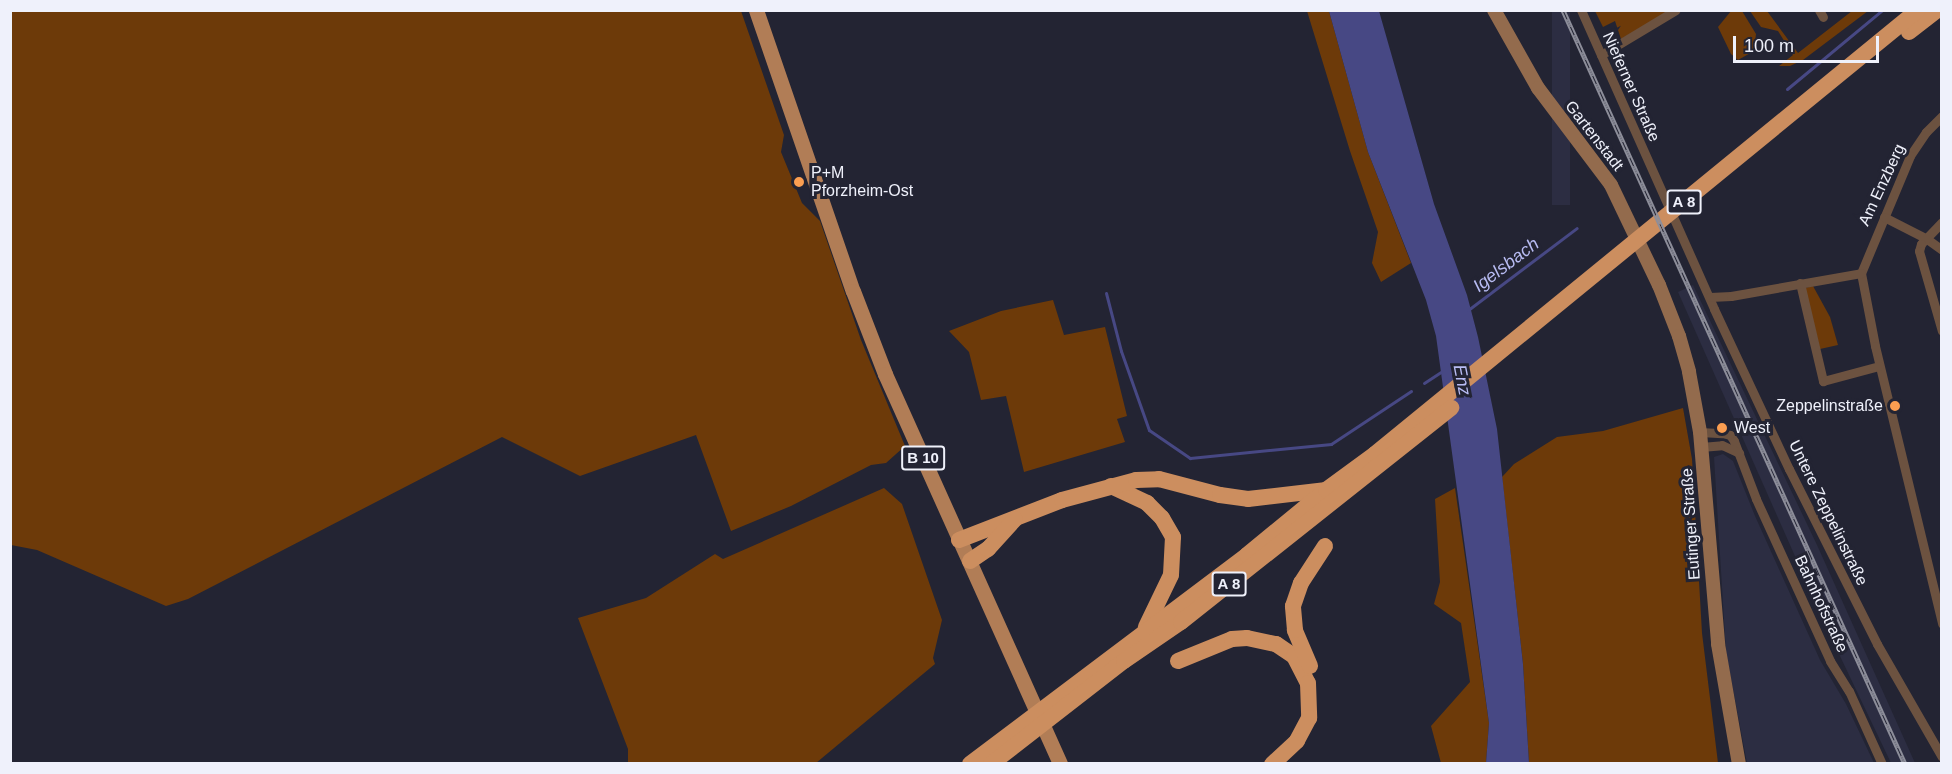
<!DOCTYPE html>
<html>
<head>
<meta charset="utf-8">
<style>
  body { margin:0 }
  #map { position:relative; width:1952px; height:774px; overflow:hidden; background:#232433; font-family:Arial,sans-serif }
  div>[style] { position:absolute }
  .built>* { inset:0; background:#2c2d42; transform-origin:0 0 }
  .green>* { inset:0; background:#6d3a09 }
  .water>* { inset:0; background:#474884 }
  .stream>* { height:3px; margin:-1.5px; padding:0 1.5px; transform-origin:1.5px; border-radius:1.5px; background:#474884 }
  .street>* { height:9px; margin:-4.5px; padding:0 4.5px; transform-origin:4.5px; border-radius:4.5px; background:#6c5240 }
  .secondary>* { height:14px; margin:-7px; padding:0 7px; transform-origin:7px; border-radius:7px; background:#936b4d }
  .primary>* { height:15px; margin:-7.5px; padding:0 7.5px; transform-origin:7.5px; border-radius:7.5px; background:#b17d56 }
  .highway>* { height:16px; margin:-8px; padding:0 8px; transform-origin:8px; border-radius:8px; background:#cc8e5f }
  .rail>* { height:5px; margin-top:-2.5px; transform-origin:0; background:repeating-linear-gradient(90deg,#232433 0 9px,#8d8e9a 0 18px); box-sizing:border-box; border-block:2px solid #8d8e9a }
  .dots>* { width:16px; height:16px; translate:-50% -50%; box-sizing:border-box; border:3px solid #232433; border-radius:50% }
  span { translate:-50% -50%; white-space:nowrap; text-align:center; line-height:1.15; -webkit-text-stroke:6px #232433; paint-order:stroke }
  .shield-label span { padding:2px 4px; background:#232433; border:2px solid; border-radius:4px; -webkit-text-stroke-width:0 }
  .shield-label { font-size:15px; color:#eff1fb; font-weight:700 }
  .street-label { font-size:16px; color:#eff1fb }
  .poi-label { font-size:16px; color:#eff1fb }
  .left { translate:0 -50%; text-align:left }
  .right { translate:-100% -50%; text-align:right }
  .water-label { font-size:18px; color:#b8bcf3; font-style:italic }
  .frame { position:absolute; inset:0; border:12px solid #eff1fb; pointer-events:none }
  .scale { position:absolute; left:1733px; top:36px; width:146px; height:27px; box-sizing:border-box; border:3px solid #eff1fb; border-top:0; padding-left:8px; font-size:18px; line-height:21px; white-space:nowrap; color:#eff1fb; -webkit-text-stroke:4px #232433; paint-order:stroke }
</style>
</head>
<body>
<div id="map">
  <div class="built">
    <div style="left:1552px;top:11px;width:18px;height:194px"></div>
    <div style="clip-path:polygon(1693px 285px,1817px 545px,1915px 763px,1891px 763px,1829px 633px,1678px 292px)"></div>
    <div style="clip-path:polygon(1723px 454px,1733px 461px,1755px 516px,1820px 660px,1846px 704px,1874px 763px,1747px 763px,1726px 652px,1714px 457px)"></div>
  </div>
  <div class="green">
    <div style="clip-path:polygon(10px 11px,741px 11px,784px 135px,781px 152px,802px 203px,820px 221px,861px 340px,905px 446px,886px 463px,871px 465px,791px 506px,731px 531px,696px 435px,580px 476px,502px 437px,188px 599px,166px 606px,37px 550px,11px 545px)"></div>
    <div style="clip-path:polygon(1307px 11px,1329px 11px,1368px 152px,1411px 263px,1381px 282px,1372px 263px,1378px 232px,1350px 151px)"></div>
    <div style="clip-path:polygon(1595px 11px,1671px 11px,1621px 39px,1615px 21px,1603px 27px)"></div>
    <div style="clip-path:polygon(1731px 11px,1742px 11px,1756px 34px,1754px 51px,1738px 60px,1731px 54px,1718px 27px)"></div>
    <div style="clip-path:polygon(1750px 11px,1767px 11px,1798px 53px,1852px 11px,1868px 11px,1803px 60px,1790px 66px,1779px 66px,1793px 55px,1778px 31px,1761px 27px)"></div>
    <div style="clip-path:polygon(1813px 286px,1830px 317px,1838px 345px,1820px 349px,1805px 288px)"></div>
    <div style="clip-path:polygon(1053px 300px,1064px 335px,1105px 327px,1127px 416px,1117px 419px,1125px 442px,1024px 472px,1006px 396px,981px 400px,969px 352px,949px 331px,1001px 311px)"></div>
    <div style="clip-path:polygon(1683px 408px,1692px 459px,1702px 633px,1718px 763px,1529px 763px,1523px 664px,1502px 477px,1514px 464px,1557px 437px,1603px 431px)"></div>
    <div style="clip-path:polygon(884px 488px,902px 504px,942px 620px,933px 658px,935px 664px,816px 763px,628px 763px,628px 749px,578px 618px,646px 598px,715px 554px,723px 559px)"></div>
    <div style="clip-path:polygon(1455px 488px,1489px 723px,1486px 763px,1441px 763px,1431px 726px,1470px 682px,1461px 623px,1434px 604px,1440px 582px,1435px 499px)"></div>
  </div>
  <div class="water">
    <div style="clip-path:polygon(1329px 11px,1379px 11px,1434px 204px,1467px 295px,1478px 337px,1497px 429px,1523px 664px,1529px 763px,1486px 763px,1489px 723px,1436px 336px,1426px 300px,1368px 152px)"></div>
  </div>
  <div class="stream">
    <div style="left:1787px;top:89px;width:124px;rotate:-39.7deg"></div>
    <div style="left:1106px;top:293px;width:60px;rotate:75.5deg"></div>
    <div style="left:1121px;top:351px;width:84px;rotate:70.5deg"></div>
    <div style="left:1149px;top:430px;width:50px;rotate:34.3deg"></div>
    <div style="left:1190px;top:458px;width:142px;rotate:-5.7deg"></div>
    <div style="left:1331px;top:444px;width:96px;rotate:-33.5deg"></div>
    <div style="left:1468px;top:310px;width:136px;rotate:-37deg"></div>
    <div style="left:1424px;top:383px;width:20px;rotate:-33deg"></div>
  </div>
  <div class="street">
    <div style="left:1581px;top:10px;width:327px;rotate:66deg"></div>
    <div style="left:1714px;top:309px;width:177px;rotate:64.9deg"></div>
    <div style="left:1789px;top:469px;width:196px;rotate:63.3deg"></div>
    <div style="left:1877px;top:644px;width:130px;rotate:60.1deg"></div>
    <div style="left:1819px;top:10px;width:8px;rotate:60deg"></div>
    <div style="left:1601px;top:55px;width:87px;rotate:-31deg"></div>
    <div style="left:1942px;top:116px;width:23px;rotate:135deg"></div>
    <div style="left:1926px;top:132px;width:29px;rotate:124deg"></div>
    <div style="left:1910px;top:156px;width:127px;rotate:112.7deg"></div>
    <div style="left:1861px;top:273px;width:74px;rotate:79.1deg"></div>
    <div style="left:1875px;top:346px;width:286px;rotate:76.4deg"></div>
    <div style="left:1884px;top:217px;width:48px;rotate:27.1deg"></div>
    <div style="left:1927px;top:239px;width:19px;rotate:36deg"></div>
    <div style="left:1942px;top:222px;width:30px;rotate:134deg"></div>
    <div style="left:1921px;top:244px;width:7px;rotate:106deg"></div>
    <div style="left:1919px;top:251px;width:83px;rotate:74deg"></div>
    <div style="left:1800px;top:283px;width:101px;rotate:76.8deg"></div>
    <div style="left:1823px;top:381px;width:58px;rotate:-15deg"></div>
    <div style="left:1710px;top:297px;width:21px;rotate:-3deg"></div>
    <div style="left:1731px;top:296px;width:132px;rotate:-10deg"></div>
    <div style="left:1700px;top:432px;width:22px;rotate:3deg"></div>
    <div style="left:1722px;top:433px;width:8px;rotate:14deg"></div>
    <div style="left:1730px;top:435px;width:7px;rotate:56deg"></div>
    <div style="left:1734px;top:441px;width:62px;rotate:69.2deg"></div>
    <div style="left:1756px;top:499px;width:178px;rotate:65.4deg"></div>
    <div style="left:1830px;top:661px;width:36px;rotate:58deg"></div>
    <div style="left:1849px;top:691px;width:80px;rotate:65.7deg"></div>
    <div style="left:1701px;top:447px;width:21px;rotate:-5deg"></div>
    <div style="left:1722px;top:445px;width:19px;rotate:25deg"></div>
  </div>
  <div class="secondary">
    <div style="left:1494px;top:10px;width:90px;rotate:60.6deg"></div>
    <div style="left:1538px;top:88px;width:121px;rotate:53deg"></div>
    <div style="left:1611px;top:185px;width:111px;rotate:64.4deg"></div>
    <div style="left:1659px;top:285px;width:55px;rotate:68.6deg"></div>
    <div style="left:1679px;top:336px;width:37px;rotate:74deg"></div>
    <div style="left:1689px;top:372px;width:61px;rotate:79.6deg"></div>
    <div style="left:1700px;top:432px;width:213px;rotate:85.1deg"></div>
    <div style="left:1718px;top:644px;width:122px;rotate:80.1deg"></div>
  </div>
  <div class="primary">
    <div style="left:756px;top:10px;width:297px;rotate:71deg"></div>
    <div style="left:853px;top:291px;width:89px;rotate:68.9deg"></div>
    <div style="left:885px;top:374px;width:427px;rotate:65.8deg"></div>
  </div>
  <div class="highway">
    <div style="left:1909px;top:32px;width:36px;rotate:-38deg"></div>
    <div style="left:1111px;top:486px;width:40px;rotate:25deg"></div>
    <div style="left:1147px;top:503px;width:21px;rotate:45deg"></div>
    <div style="left:1162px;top:518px;width:22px;rotate:60deg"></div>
    <div style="left:1173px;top:537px;width:38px;rotate:93deg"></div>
    <div style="left:1171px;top:575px;width:58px;rotate:115.7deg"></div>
    <div style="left:959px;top:540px;width:110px;rotate:-21.2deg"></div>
    <div style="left:1062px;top:500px;width:77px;rotate:-15.1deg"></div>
    <div style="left:1136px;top:480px;width:23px;rotate:-2deg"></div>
    <div style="left:1159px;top:479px;width:63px;rotate:14.7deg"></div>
    <div style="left:1220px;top:495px;width:28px;rotate:8deg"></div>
    <div style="left:1248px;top:499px;width:79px;rotate:-6.6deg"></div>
    <div style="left:970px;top:561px;width:22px;rotate:-34deg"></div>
    <div style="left:988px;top:549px;width:40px;rotate:-48deg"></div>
    <div style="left:1178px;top:661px;width:58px;rotate:-22.2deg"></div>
    <div style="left:1232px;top:639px;width:15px;rotate:-4deg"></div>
    <div style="left:1247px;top:638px;width:30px;rotate:12deg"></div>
    <div style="left:1276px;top:644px;width:22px;rotate:34deg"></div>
    <div style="left:1294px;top:656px;width:30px;rotate:63deg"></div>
    <div style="left:1308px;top:683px;width:35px;rotate:88deg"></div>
    <div style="left:1309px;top:718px;width:26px;rotate:118deg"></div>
    <div style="left:1297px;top:741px;width:34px;rotate:137deg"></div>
    <div style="left:1310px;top:666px;width:39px;rotate:-113deg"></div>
    <div style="left:1295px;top:630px;width:24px;rotate:-95deg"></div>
    <div style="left:1293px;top:606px;width:24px;rotate:-71deg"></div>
    <div style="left:1301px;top:583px;width:44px;rotate:-57deg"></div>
    <div style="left:970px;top:764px;width:347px;rotate:-37deg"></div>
    <div style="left:1247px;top:555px;width:102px;rotate:-39.4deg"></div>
    <div style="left:1326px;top:490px;width:61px;rotate:-36.3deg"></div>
    <div style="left:1375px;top:454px;width:701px;rotate:-39.27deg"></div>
    <div style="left:991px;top:764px;width:168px;rotate:-37.8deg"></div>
    <div style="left:1124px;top:661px;width:69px;rotate:-34.4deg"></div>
    <div style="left:1181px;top:622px;width:345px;rotate:-38.4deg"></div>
  </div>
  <div class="rail">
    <div style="left:1563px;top:10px;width:828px;rotate:65.6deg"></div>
  </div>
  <div class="dots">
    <div style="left:799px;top:182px;background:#fb9e51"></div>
    <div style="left:1895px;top:406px;background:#fb9e51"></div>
    <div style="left:1722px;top:428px;background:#fb9e51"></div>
  </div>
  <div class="shield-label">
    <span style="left:1684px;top:202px">A 8</span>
    <span style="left:923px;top:458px">B 10</span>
    <span style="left:1229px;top:584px">A 8</span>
  </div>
  <div class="street-label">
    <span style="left:1631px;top:87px;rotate:66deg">Nieferner Straße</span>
    <span style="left:1594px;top:136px;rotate:52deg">Gartenstadt</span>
    <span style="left:1882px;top:185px;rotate:-65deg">Am Enzberg</span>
    <span style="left:1828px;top:513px;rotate:64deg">Untere Zeppelinstraße</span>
    <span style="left:1691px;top:524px;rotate:-94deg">Eutinger Straße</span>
    <span style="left:1821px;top:604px;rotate:65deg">Bahnhofstraße</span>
  </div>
  <div class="poi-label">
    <span class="left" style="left:811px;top:182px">P+M<br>Pforzheim-Ost</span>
    <span class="right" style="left:1883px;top:406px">Zeppelinstraße</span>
    <span class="left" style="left:1734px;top:428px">West</span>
  </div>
  <div class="water-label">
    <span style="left:1506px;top:265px;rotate:-37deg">Igelsbach</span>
    <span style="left:1462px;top:380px;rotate:79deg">Enz</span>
  </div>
  <div class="frame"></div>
  <div class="scale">100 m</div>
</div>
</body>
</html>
